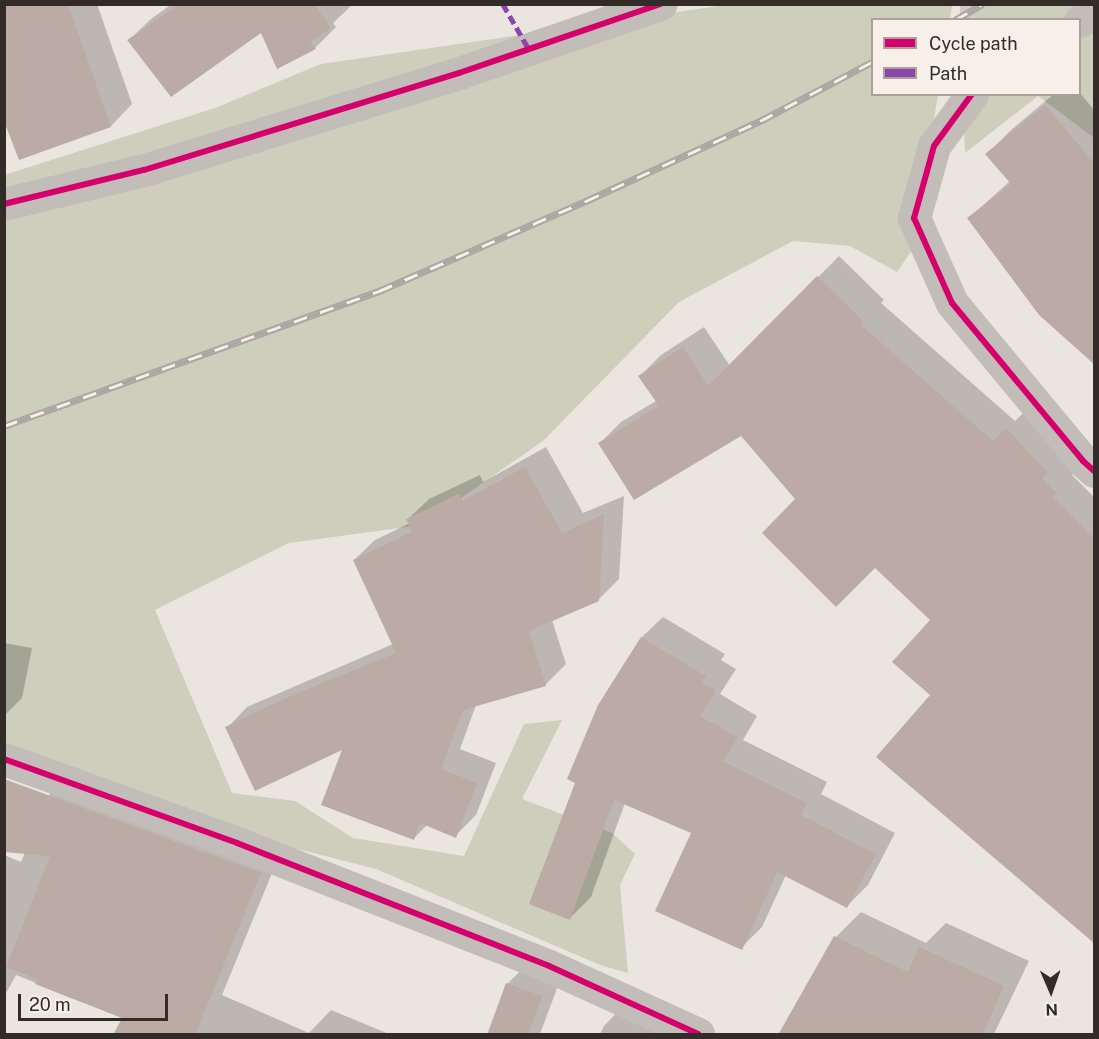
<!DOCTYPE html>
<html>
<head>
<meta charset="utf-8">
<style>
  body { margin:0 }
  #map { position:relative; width:1099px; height:1039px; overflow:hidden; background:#ebe5e0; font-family:"Public Sans",sans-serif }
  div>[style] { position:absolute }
  .green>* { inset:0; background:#cdcebc }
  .shadow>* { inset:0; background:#0003 }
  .building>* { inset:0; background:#bcaaa4 }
  .minor>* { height:33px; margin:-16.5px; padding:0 16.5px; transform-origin:16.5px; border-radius:16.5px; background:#c3bdb9 }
  .rail>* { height:7px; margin-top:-3.5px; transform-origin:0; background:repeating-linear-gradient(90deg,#f7efe8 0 14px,#aba6a3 0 28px); box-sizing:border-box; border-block:2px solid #aba6a3 }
  .quiet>* { height:4.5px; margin-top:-2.25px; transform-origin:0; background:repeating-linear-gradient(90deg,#8e44ad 0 9px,transparent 0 13.5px) }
  .cycleway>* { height:6px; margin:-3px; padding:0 3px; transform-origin:3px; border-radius:3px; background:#d6006c }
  span { translate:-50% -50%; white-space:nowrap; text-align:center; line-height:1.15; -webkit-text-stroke:4.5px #f7efe8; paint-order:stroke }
  .frame { position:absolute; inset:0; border:6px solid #332b28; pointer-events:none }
  .legend { position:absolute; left:871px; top:18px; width:210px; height:78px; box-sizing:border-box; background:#f7efe8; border:2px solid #a9a19b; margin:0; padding:8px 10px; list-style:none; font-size:18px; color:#332b28 }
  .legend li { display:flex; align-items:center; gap:12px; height:30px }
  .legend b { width:30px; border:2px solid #a9a19b }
  .north { position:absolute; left:1021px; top:961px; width:60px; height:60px; -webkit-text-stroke:4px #f7efe8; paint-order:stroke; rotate:178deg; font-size:16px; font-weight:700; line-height:24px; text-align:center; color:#332b28 }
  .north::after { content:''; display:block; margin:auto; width:21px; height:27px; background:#332b28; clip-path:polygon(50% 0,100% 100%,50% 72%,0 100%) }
  .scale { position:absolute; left:18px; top:994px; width:150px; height:27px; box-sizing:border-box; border:3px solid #332b28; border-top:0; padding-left:8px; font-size:18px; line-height:21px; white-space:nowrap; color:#332b28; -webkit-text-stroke:4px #f7efe8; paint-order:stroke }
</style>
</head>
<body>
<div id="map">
  <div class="green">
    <div style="clip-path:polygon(725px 5px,952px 5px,950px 19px,872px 20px,872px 94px,938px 95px,912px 250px,897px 272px,850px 246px,793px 241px,679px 302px,543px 441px,422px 525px,289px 543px,155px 610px,232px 793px,295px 801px,353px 838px,464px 856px,524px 724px,562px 720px,522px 799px,612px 833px,635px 854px,620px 885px,628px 973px,600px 965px,376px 869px,5px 775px,4px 175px,215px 108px,321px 64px)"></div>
    <div style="clip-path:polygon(960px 5px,1094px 5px,1094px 138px,1038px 96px,965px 153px,963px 95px,1080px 94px,1080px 20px,960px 19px)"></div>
  </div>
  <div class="shadow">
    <div style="clip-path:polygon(4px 4px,97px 4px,132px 104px,111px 126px,20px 158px)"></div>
    <div style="clip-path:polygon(172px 4px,350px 4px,351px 6px,333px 23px,336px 27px,315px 48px,262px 31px,129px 40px,151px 19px)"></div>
    <div style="clip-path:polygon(1080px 93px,1094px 110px,1094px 363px,969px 218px,1010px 181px,987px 154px,1011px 130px,1054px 94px)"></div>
    <div style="clip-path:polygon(839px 256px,884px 300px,881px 303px,1015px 421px,1027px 409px,1076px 471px,1072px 475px,1094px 497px,1094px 942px,933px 695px,932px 620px,875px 566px,797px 500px,741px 434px,600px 443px,621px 422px,656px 401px,640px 376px,661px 355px,704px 327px,730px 366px)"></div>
    <div style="clip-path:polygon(546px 447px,583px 513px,624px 496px,619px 579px,598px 600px,552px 620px,566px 664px,545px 685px,476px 705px,460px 749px,496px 763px,476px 815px,455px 836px,427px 825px,414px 838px,345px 747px,227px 728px,247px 707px,393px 644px,354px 560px,375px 540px,410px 523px,408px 519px,429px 499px,480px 475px,483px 482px)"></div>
    <div style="clip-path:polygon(663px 617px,725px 654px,721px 660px,736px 669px,720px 694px,757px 716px,743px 740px,827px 782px,821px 794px,895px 833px,868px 885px,847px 906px,786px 875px,762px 927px,741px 948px,693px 832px,625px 803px,591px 897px,570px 918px,642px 637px)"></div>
    <div style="clip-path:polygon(4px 643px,32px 648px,22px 698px,4px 716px)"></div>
    <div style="clip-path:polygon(70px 774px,281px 851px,222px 995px,309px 1033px,331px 1010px,389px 1034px,115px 1034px,124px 1018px,16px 975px,4px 997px,4px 855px,21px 862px,49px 795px)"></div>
    <div style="clip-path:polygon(861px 912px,926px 943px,946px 923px,1029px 961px,994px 1034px,780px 1034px,836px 937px)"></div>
    <div style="clip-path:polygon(529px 963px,562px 975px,540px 1034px,488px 1034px,507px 984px)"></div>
    <div style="clip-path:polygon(624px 1005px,693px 1034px,600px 1034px,604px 1026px)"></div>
  </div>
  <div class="building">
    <div style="clip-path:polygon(4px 4px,68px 4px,111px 127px,19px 160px,4px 121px)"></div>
    <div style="clip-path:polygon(180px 4px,314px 4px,331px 28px,310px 42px,316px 49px,277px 69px,261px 33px,171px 97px,127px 40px)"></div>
    <div style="clip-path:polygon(1045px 105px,1095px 164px,1095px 365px,1039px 315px,967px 218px,1011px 184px,985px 154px)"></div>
    <div style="clip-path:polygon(817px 276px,864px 322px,861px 325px,993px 441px,1006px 428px,1048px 473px,1042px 478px,1057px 493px,1052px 497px,1095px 539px,1095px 944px,876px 757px,930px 695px,892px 662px,930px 620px,875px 568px,836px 607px,762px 533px,795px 499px,741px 436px,634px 500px,598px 443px,659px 406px,638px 376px,683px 347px,708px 386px)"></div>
    <div style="clip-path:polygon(525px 467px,562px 533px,604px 514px,599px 601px,529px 631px,546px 686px,463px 710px,441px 769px,477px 783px,456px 838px,420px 823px,414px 840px,321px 805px,342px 750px,255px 791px,225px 727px,295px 694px,396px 653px,353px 560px,412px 532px,406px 519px,459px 494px,463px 501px)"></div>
    <div style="clip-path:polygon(641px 637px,706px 676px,702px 682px,716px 690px,700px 716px,738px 737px,723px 761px,807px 803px,801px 815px,876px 854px,847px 908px,777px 872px,742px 950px,655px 911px,691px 833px,614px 800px,570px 920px,529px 904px,575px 783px,567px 779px,598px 705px)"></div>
    <div style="clip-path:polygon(4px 779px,261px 873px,195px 1035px,113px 1035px,122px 1018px,35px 984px,37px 979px,6px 967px,50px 856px,4px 852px)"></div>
    <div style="clip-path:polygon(834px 936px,908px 972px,919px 947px,1004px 986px,982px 1035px,778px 1035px)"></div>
    <div style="clip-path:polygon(506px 983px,542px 996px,528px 1035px,487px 1035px)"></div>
  </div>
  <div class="minor">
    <div style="left:1080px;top:21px;width:16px;rotate:-30deg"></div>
    <div style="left:972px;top:94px;width:64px;rotate:126.2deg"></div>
    <div style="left:934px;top:146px;width:75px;rotate:105.5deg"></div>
    <div style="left:914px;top:218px;width:93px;rotate:65.9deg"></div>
    <div style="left:952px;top:303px;width:205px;rotate:50.3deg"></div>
    <div style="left:1083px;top:461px;width:15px;rotate:42deg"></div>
    <div style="left:4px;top:204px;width:144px;rotate:-13.7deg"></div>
    <div style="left:144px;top:170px;width:330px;rotate:-17.1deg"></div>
    <div style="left:459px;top:73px;width:213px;rotate:-18.9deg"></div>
    <div style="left:4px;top:759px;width:248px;rotate:19.8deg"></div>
    <div style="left:237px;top:843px;width:335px;rotate:21.5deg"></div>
    <div style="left:549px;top:966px;width:164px;rotate:24.5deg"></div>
  </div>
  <div class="rail">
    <div style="left:955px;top:20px;width:32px;rotate:-30deg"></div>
    <div style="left:4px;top:426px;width:399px;rotate:-19.8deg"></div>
    <div style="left:379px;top:291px;width:226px;rotate:-23.5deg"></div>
    <div style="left:586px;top:201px;width:192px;rotate:-24.7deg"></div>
    <div style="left:760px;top:121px;width:127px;rotate:-27.8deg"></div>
  </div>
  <div class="quiet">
    <div style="left:503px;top:4px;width:52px;rotate:60deg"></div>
  </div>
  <div class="cycleway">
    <div style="left:972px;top:94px;width:64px;rotate:126.2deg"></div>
    <div style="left:934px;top:146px;width:75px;rotate:105.5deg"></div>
    <div style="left:914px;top:218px;width:93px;rotate:65.9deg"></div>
    <div style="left:952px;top:303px;width:205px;rotate:50.3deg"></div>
    <div style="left:1083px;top:461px;width:15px;rotate:42deg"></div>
    <div style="left:4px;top:204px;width:144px;rotate:-13.7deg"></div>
    <div style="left:144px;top:170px;width:330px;rotate:-17.1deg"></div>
    <div style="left:459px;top:73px;width:213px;rotate:-18.9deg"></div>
    <div style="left:4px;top:759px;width:248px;rotate:19.8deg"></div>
    <div style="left:237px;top:843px;width:335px;rotate:21.5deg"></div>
    <div style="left:549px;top:966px;width:164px;rotate:24.5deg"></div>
  </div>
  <div class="frame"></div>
  <ul class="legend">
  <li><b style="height:8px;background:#d6006c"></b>Cycle path</li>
  <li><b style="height:8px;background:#8e44ad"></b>Path</li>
  </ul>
  <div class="north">N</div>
  <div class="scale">20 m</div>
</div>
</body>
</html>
